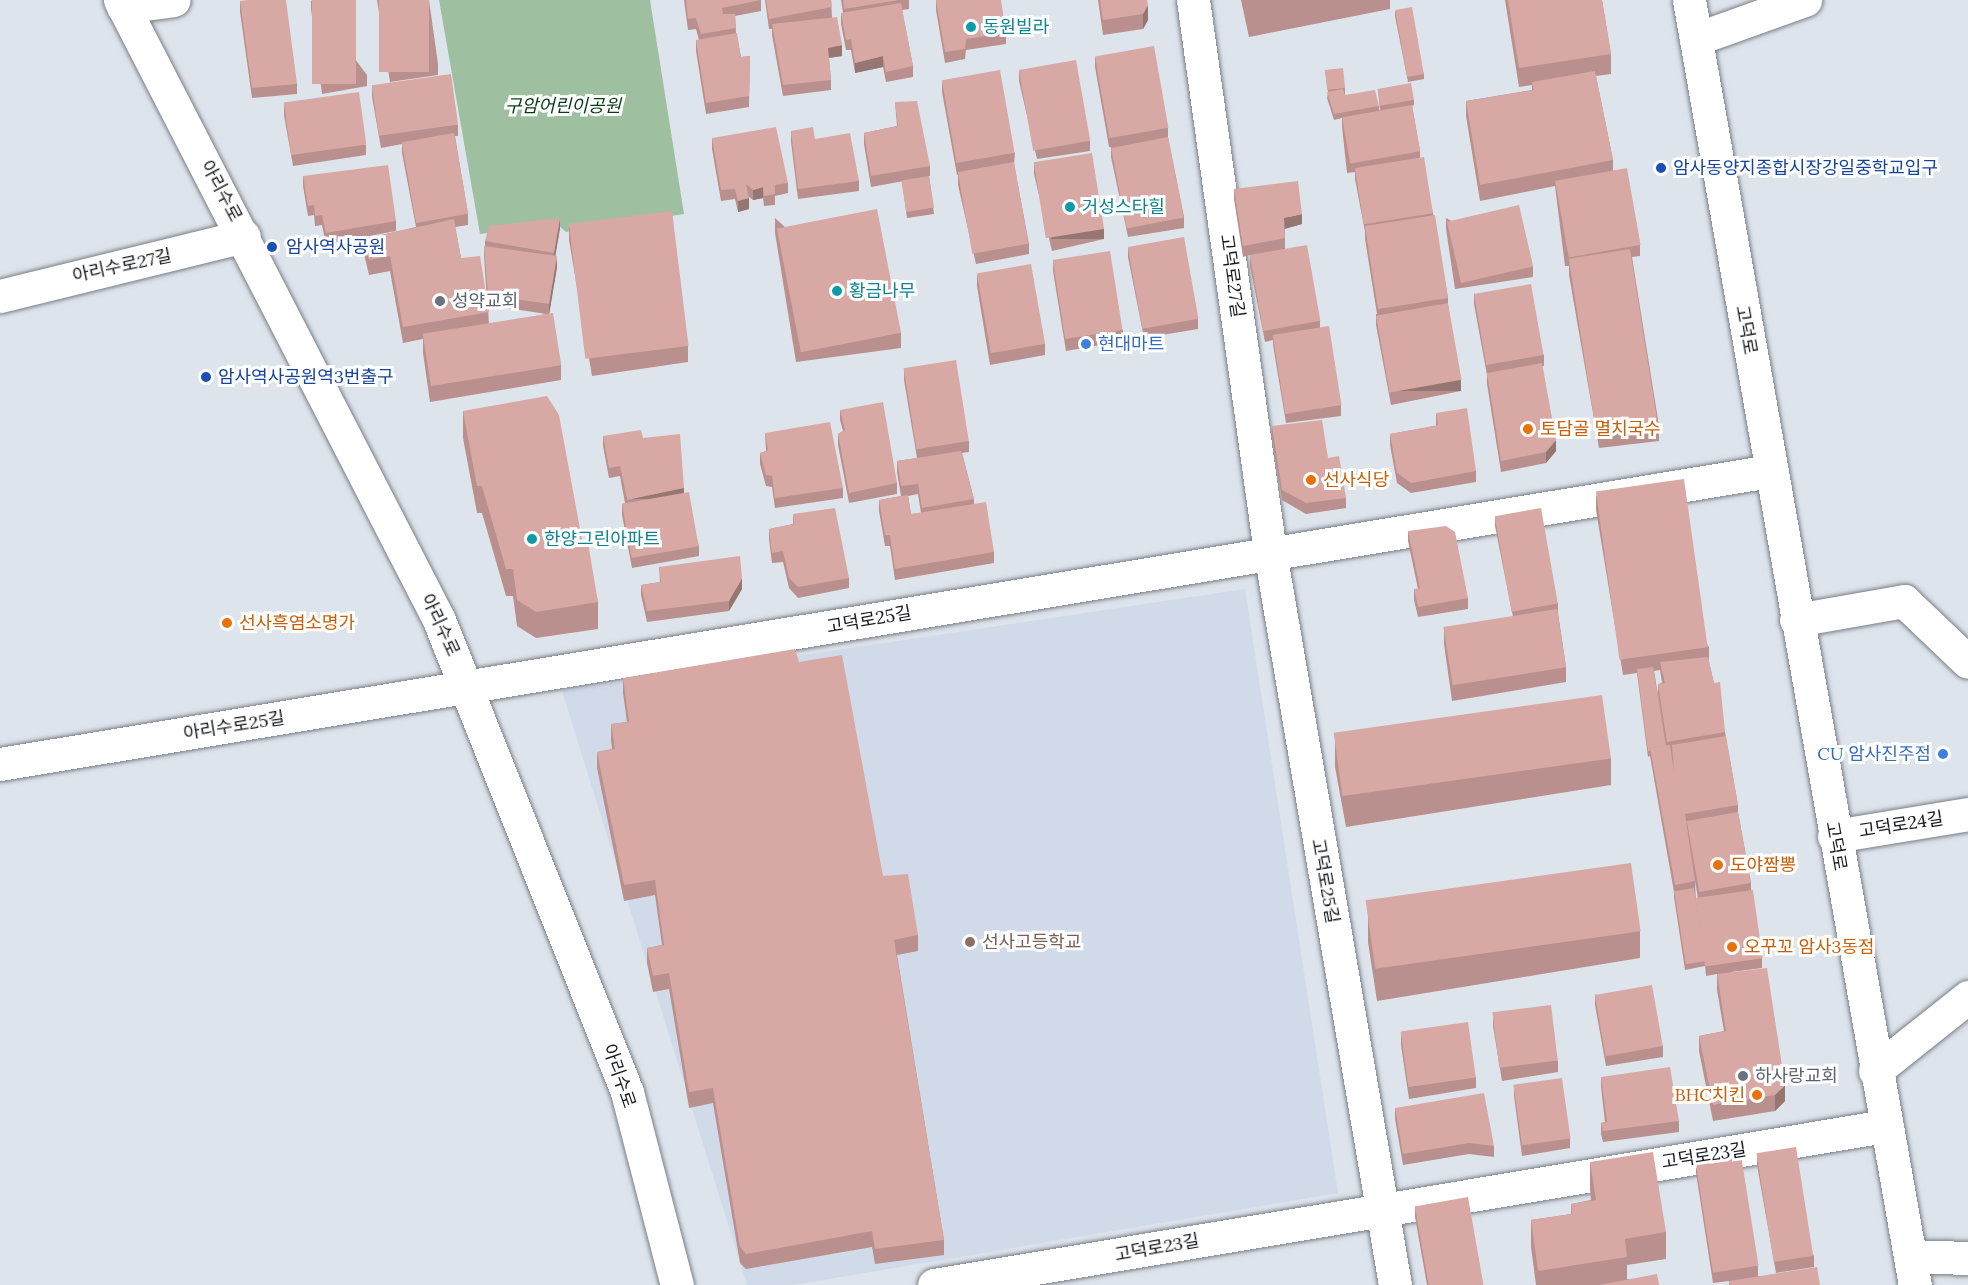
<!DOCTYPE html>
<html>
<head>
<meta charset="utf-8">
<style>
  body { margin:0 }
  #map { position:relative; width:1968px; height:1285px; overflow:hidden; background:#dee4ec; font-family:Lora,"Noto Sans KR",serif }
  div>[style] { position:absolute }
  .built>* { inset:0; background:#d0dae9 }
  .green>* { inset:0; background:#9fbfa1 }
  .roads { filter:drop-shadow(0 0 2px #797e86) drop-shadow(0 0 2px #797e86) }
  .minor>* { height:33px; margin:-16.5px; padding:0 16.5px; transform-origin:16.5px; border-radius:16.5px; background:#fff }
  .major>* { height:33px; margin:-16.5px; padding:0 16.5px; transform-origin:16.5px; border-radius:16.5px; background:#fff }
  .wall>* { inset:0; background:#b9908d }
  .shaded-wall>* { inset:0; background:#967673; transform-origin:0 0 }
  .building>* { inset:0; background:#d7a8a4; transform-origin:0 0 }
  .dots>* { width:16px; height:16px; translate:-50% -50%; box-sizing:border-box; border:3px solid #fff; border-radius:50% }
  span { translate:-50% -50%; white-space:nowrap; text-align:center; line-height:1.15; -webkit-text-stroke:6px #fff; paint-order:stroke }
  .culture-label { font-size:18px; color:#0d838f }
  .left { translate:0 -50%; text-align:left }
  .park-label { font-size:18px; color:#063a12; font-style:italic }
  .transit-label { font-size:18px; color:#164399 }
  .street-label { font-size:18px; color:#181a1d }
  .worship-label { font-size:18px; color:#5b616d }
  .shop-label { font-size:18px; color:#366cbe }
  .right { translate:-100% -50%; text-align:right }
  .food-label { font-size:18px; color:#c56008 }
  .education-label { font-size:18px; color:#785e54 }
</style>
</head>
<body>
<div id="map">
  <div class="built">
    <div style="clip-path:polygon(1245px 589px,1338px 1193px,793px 1285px,747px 1285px,562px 691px)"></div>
  </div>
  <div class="green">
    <div style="clip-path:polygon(439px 0,650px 0,684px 214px,566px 232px,557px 224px,480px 234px)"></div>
  </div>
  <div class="roads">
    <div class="minor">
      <div style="left:120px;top:0;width:697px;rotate:62.77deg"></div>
      <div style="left:439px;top:620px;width:508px;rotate:68.28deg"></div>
      <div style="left:627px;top:1092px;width:199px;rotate:75.5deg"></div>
      <div style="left:1193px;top:0;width:557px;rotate:82.06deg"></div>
      <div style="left:1270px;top:552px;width:744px;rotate:80.32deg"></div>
      <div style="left:123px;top:7px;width:51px;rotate:-7.8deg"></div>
      <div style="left:1696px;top:39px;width:116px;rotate:-19.7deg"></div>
      <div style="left:0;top:296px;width:251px;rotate:-13.8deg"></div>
      <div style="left:1796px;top:620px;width:110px;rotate:-10deg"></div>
      <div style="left:1904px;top:601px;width:88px;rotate:43.6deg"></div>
      <div style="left:0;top:764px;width:1794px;rotate:-9.4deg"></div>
      <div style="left:1834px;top:836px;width:136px;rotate:-9.3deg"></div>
      <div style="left:1875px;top:1071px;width:119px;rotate:-38.5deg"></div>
      <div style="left:1910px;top:1256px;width:58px;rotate:2deg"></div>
      <div style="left:934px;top:1285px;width:964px;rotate:-9.49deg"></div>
    </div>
    <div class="major">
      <div style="left:1689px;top:0;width:1305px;rotate:80.03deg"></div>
    </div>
  </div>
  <div class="wall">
    <div style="clip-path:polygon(311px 0,367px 75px,367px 86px,322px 94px,311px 9px)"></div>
    <div style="clip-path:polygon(377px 0,429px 0,438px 64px,438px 75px,390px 82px)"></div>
    <div style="clip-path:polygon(684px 0,761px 0,761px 11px,735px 16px,736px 33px,741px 57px,750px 56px,749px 107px,706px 114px,696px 51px,696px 40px,699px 40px,696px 29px,688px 30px)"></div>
    <div style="clip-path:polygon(765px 0,831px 0,832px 18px,842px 56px,829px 58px,831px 80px,831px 90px,783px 96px,772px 35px,772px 29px,769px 29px)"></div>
    <div style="clip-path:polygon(841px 0,909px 0,909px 9px,902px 10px,913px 66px,913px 77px,886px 82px,883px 67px,855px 73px,851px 50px,846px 50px,841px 24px,841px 13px,843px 13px)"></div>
    <div style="clip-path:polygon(936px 0,1006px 33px,1006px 44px,966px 50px,965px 59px,945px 63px,936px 10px)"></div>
    <div style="clip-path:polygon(1098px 0,1147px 0,1148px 20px,1143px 29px,1103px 35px)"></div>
    <div style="clip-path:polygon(1241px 0,1390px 0,1390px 9px,1249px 37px)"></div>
    <div style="clip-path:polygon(1505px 0,1602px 0,1611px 54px,1611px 74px,1596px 76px,1613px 160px,1613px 171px,1640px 245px,1640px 256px,1632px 257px,1659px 426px,1659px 441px,1599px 448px,1569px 275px,1569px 266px,1565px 266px,1555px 186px,1480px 201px,1466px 116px,1466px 101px,1532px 90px,1532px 85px,1519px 87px)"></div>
    <div style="clip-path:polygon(240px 1px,297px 84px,297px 94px,252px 98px,240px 12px)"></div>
    <div style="clip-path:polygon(1395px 10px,1424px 74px,1424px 79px,1408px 82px,1395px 16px)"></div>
    <div style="clip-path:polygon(1095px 57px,1168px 128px,1168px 137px,1184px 217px,1184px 228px,1128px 237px,1111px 157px,1111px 147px,1109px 147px,1095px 67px)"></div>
    <div style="clip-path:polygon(1019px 70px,1090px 141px,1090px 151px,1037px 159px,1019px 81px)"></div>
    <div style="clip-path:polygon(1325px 71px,1345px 88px,1345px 95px,1379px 106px,1379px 110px,1380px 110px,1378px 89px,1414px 100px,1414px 105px,1412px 106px,1420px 151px,1420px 157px,1433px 213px,1448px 298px,1448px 305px,1461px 391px,1391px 405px,1376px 325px,1376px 314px,1377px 314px,1365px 239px,1365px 232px,1355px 179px,1355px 172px,1347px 173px,1342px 127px,1342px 118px,1334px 120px,1327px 98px,1328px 92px)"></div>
    <div style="clip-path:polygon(942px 82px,1015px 153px,1014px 164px,1029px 244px,1029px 254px,976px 264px,958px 185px,958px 175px,957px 175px,942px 92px)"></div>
    <div style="clip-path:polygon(evenodd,372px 86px,458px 125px,458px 136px,455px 136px,468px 214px,468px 225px,455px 227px,461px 258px,487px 301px,484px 256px,484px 246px,485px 246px,485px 241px,560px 228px,555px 256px,557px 267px,549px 314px,561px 365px,561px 380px,430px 402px,423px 353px,423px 339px,403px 343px,390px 271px,369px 275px,364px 254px,364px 239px,416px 227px,402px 153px,402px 144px,381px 148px,372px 97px,372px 86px,488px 305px,546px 314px,489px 325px,488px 305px)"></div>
    <div style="clip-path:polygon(895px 102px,930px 166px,930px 176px,929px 176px,934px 214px,907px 218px,902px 182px,915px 179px,871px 187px,864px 144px,864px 133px,897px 126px)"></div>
    <div style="clip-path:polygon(284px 104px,366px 145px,366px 155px,293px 166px,284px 115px)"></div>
    <div style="clip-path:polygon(791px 131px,815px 139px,859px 181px,859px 191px,798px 199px,791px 142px)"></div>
    <div style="clip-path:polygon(712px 138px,788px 183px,788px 193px,775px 196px,775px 205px,764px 206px,763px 198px,753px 200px,749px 197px,749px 209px,738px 212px,735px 199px,721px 201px,712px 149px)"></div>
    <div style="clip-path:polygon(1034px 164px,1104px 239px,1052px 251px,1034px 174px)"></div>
    <div style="clip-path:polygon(303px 176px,396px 221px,396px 231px,326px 244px,322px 225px,315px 226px,314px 215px,308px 216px,303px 186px)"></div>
    <div style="clip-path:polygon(1234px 189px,1302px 224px,1285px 229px,1285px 248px,1320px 321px,1320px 327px,1341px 405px,1341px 416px,1286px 423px,1273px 345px,1273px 340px,1265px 342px,1250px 266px,1250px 255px,1243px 257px,1234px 199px)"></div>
    <div style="clip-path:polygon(775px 218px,901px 333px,901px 348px,796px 362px,775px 233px)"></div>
    <div style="clip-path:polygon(1446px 218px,1533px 266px,1533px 277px,1455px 289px,1446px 229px)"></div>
    <div style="clip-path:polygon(569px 225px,688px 346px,688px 362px,592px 376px,569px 240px)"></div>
    <div style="clip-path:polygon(1128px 247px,1198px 319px,1198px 329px,1144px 338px,1128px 257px)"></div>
    <div style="clip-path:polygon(1053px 261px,1123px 330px,1123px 341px,1066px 351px,1053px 271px)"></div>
    <div style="clip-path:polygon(977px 275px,1045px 344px,1045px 355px,990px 365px,977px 286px)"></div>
    <div style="clip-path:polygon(1474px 293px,1544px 355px,1544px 366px,1542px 366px,1556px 451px,1546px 463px,1501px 472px,1487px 384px,1487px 375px,1474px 304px)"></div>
    <div style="clip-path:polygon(evenodd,904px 369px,969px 441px,969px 452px,962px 453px,974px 499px,974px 504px,994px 552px,994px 563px,895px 580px,890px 546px,885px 546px,879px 511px,879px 500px,901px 496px,897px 472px,897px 461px,917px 458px,904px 380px,904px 369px,918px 494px,921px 513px,911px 514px,908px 496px,918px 494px)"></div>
    <div style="clip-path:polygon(840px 410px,897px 483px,897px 494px,849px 503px,838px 445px,838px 434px,843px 431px,840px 420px)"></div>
    <div style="clip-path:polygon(463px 411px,583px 545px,598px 602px,598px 629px,536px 638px,517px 626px,513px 596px,506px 596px,482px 513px,477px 513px,463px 438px)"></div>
    <div style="clip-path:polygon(1436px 413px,1476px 471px,1476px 482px,1411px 493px,1397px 483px,1390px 445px,1390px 434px,1436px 426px)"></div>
    <div style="clip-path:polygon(1272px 426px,1328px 458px,1346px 498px,1346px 508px,1306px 514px,1282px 500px,1272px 437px)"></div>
    <div style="clip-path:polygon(765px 433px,843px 488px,843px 498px,775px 508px,772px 487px,766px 486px,760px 464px,760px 453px,766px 451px)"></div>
    <div style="clip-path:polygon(603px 436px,643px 438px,684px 493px,699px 546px,699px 556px,632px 568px,622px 515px,622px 504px,625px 503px,620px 476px,609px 478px,603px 446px)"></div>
    <div style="clip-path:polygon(evenodd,1596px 495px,1709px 647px,1709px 662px,1725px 732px,1738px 805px,1738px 812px,1751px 883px,1751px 891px,1762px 958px,1762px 968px,1731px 972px,1785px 1101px,1775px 1111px,1713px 1121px,1699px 1051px,1699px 1036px,1724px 1031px,1717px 990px,1717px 974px,1706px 976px,1705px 965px,1705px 966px,1685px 970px,1674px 897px,1674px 892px,1650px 756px,1648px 757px,1637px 673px,1623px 675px,1596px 510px,1596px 495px,1660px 670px,1662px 683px,1658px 684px,1658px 694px,1665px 737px,1654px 671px,1660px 670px,1596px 495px,1688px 838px,1698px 899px,1696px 903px,1695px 881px,1688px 838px)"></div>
    <div style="clip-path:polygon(793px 514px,849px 578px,849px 588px,798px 598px,789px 588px,783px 562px,772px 563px,769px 539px,769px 529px,793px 524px)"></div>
    <div style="clip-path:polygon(1495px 516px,1558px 603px,1558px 613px,1566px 667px,1566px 682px,1452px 701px,1444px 644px,1444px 629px,1513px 617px,1495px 526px)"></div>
    <div style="clip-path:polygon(1408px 531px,1468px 598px,1468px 609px,1418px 617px,1414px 600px,1414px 589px,1418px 589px,1408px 541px)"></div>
    <div style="clip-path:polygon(659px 567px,742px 589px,729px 611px,647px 622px,641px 595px,641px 585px,660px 582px)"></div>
    <div style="clip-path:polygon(799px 662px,883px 876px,918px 935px,918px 951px,897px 955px,944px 1240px,944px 1255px,875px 1264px,872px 1247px,746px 1269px,740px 1263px,713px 1103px,689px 1108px,669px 989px,653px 992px,647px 963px,647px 948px,662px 945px,655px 895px,624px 901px,597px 768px,597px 752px,612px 749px,611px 740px,611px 724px,627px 722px,623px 693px,623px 678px)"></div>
    <div style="clip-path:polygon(1335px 741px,1611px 758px,1611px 785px,1346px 827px,1335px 767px)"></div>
    <div style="clip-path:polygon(1368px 915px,1640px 931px,1640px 958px,1377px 1001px,1368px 942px)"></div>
    <div style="clip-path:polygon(1595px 994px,1663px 1046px,1663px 1057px,1606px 1066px,1595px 1005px)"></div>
    <div style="clip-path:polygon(1493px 1015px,1558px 1061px,1558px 1072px,1502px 1081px,1493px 1026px)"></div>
    <div style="clip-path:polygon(1401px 1034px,1476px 1077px,1476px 1088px,1409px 1099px,1401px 1045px)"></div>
    <div style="clip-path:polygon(1601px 1077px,1679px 1121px,1679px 1132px,1603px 1142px,1601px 1134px,1601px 1123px,1605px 1122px,1601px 1087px)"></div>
    <div style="clip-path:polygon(1514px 1085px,1570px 1138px,1570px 1148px,1522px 1156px,1514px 1096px)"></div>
    <div style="clip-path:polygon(1395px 1108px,1494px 1146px,1494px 1157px,1469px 1154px,1403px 1165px,1395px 1119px)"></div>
    <div style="clip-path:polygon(1757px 1154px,1814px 1256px,1814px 1267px,1776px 1273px,1757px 1165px)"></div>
    <div style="clip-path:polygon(1590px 1162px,1666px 1232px,1666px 1259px,1627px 1265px,1627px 1279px,1659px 1285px,1536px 1285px,1531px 1247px,1531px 1220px,1571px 1214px,1571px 1204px,1591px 1200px,1590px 1189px)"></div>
    <div style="clip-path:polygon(1696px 1162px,1758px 1266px,1758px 1276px,1820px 1285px,1729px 1285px,1729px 1281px,1713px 1283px,1696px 1173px)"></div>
    <div style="clip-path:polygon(1415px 1206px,1483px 1285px,1427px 1285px,1415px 1217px)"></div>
  </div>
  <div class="shaded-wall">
    <div style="clip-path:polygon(1148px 5px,1148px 20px,1143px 29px,1143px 14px)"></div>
    <div style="clip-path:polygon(842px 45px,842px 56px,828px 58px,828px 48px)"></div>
    <div style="clip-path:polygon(883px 56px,883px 67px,855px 73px,855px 63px)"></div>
    <div style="clip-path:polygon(763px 187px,763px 198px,753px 200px,753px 190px)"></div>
    <div style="clip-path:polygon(749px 198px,749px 209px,738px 212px,738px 201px)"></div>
    <div style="clip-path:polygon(1302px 214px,1302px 224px,1284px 229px,1284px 218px)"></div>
    <div style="clip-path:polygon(560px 218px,560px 228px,554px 264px,554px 253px)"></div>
    <div style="left:1104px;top:229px;width:10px;height:53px;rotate:90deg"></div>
    <div style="clip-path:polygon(557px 256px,557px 267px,549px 315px,549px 304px)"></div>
    <div style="left:1461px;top:380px;width:11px;height:71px;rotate:90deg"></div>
    <div style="clip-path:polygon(1556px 440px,1556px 451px,1546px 463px,1546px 452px)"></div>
    <div style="left:684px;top:488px;width:11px;height:58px;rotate:90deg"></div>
    <div style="clip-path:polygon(742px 578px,742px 589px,729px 611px,729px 601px)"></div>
    <div style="clip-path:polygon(1785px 1085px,1785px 1101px,1775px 1111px,1775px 1095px)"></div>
  </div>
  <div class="building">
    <div style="clip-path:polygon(248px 0,286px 0,297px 84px,252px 88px,240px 1px)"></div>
    <div style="left:312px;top:0;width:44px;height:84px"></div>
    <div style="left:379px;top:0;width:50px;height:72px"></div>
    <div style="clip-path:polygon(686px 0,761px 0,722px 8px,723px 14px,735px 14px,736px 28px,701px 34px,696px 18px,688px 19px)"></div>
    <div style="clip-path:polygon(766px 0,831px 0,832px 7px,769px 19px)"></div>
    <div style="clip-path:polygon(843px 0,899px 0,844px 9px)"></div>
    <div style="clip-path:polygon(936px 0,1001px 0,1006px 33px,966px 39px,965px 49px,945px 52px)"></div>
    <div style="clip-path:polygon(1100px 0,1147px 0,1148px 5px,1143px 14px,1103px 20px)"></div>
    <div style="clip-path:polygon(1508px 0,1602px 0,1611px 54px,1519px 68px)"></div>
    <div style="clip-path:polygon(901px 3px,913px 66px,886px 72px,883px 56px,855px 63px,851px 39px,846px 40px,841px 13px)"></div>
    <div style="left:1412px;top:7px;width:68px;height:17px;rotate:80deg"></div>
    <div style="clip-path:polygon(837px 17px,842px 45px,828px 48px,831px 80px,783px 85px,772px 24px)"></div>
    <div style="clip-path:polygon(737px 33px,741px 57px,750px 56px,749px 96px,706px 103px,696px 40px)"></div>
    <div style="left:1154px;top:46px;width:83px;height:60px;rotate:80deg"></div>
    <div style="left:1076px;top:60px;width:82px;height:58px;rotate:80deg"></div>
    <div style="left:1343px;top:68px;width:20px;height:18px;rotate:84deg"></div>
    <div style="left:1000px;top:70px;width:84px;height:59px;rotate:80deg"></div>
    <div style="clip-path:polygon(1595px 71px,1613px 160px,1480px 185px,1466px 101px,1534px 90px,1532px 82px)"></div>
    <div style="left:451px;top:74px;width:51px;height:80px;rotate:82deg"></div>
    <div style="left:1411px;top:83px;width:17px;height:34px;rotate:80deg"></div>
    <div style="clip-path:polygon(1343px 89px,1345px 95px,1375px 90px,1379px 106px,1334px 114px,1327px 92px)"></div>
    <div style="left:359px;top:92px;width:53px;height:76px;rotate:82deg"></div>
    <div style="clip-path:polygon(917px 101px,930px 166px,871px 176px,864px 133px,898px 126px,895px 102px)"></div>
    <div style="left:1412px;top:105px;width:47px;height:71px;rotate:80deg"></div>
    <div style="clip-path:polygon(776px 127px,788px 183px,775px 185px,775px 194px,764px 196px,763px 187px,753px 190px,746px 184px,749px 198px,738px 201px,735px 189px,721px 190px,712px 138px)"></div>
    <div style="clip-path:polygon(813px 127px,815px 139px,850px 133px,859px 181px,798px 189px,791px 131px)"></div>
    <div style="left:454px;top:133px;width:82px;height:53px;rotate:80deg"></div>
    <div style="left:1168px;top:137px;width:82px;height:58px;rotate:79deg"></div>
    <div style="left:1092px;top:153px;width:77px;height:59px;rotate:81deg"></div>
    <div style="left:1424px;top:157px;width:57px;height:70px;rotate:81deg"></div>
    <div style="left:1014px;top:162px;width:83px;height:57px;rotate:80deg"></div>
    <div style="clip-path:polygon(388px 165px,396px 221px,326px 233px,322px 215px,315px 216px,314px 205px,308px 206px,303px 176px)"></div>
    <div style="left:1627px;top:168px;width:78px;height:73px;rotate:80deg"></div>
    <div style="left:929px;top:176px;width:32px;height:28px;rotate:81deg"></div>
    <div style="clip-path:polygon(1298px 181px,1302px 214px,1284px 218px,1285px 238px,1243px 246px,1234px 189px)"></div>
    <div style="left:1519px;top:205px;width:63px;height:74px;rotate:77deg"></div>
    <div style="left:877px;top:209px;width:126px;height:102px;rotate:79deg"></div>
    <div style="left:672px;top:211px;width:136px;height:104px;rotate:83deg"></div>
    <div style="left:1435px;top:215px;width:84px;height:71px;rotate:81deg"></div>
    <div style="clip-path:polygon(560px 218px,554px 253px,485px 241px,489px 226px)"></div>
    <div style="clip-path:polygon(454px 219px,461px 258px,480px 256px,489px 312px,403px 327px,390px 256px,369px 260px,364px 239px)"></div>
    <div style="left:1184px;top:237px;width:83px;height:57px;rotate:80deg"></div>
    <div style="left:1307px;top:245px;width:77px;height:58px;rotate:80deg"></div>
    <div style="clip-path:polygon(484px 246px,557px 256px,549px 304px,488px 295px)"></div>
    <div style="left:1630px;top:249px;width:179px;height:62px;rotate:81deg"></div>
    <div style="left:1110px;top:251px;width:80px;height:58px;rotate:81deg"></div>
    <div style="left:1031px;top:264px;width:81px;height:55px;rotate:80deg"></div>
    <div style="left:1531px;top:284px;width:72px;height:58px;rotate:80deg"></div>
    <div style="left:1448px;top:303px;width:78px;height:73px;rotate:80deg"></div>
    <div style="left:553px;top:313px;width:53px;height:132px;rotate:81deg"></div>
    <div style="left:1329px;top:326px;width:80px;height:57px;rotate:81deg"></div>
    <div style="left:956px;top:360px;width:82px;height:53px;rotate:81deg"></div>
    <div style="clip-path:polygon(1542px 363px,1556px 440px,1546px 452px,1501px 461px,1487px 373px)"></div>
    <div style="clip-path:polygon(547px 396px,559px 415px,583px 545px,588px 543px,598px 602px,536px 612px,517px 600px,513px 569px,506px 569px,482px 486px,477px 486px,463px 411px)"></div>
    <div style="clip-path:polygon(883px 402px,897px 483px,849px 493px,838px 434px,845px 430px,840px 410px)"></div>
    <div style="clip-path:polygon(1467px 408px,1476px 471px,1411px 483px,1397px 473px,1390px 434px,1438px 425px,1436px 413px)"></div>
    <div style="clip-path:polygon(1322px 420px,1328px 458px,1339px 456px,1346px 498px,1306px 503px,1282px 490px,1272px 426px)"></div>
    <div style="clip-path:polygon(830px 422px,843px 488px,775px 498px,772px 476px,766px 475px,760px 453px,768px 450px,765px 433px)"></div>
    <div style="clip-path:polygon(641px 430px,643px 438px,680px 434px,684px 488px,627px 500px,620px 466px,609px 468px,603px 436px)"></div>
    <div style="clip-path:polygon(961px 451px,974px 499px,922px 508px,918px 484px,901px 486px,897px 461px)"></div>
    <div style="left:1684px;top:479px;width:170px;height:89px;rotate:82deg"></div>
    <div style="left:689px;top:492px;width:55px;height:68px;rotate:80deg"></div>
    <div style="clip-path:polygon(908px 495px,911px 514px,986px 502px,994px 552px,895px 569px,890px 535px,885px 535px,879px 500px)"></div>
    <div style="clip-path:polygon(835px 508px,849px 578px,798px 587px,789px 578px,783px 551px,772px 553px,769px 529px,794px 524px,793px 514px)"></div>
    <div style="left:1541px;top:508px;width:97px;height:47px;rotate:80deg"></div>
    <div style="clip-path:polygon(1446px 526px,1455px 532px,1468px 598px,1418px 607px,1414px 589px,1420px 588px,1408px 531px)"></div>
    <div style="clip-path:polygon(740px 556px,742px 578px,729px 601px,647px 611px,641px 585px,661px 582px,659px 567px)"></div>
    <div style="left:1557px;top:609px;width:59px;height:115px;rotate:81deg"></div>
    <div style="clip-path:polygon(795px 649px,799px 662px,842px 655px,883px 876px,908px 874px,918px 935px,894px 940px,944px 1240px,875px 1249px,872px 1231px,746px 1254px,740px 1247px,713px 1088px,689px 1092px,669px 973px,653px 976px,647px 948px,664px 945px,655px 880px,624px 885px,597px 752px,615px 749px,611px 724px,629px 722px,623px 678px)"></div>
    <div style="clip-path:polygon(1708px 657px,1714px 683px,1720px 682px,1725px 732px,1667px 742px,1658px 684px,1665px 683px,1660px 662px)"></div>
    <div style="clip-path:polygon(1653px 667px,1666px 746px,1650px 748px,1650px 751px,1648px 751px,1637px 669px)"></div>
    <div style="left:1602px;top:695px;width:64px;height:271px;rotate:82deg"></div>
    <div style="clip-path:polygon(1726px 736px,1738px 805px,1685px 814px,1695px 881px,1675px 885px,1650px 748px,1670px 745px,1674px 772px,1672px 745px)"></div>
    <div style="left:1738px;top:812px;width:72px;height:52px;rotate:80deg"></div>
    <div style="left:1631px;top:863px;width:69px;height:268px;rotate:82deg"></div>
    <div style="left:1694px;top:888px;width:74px;height:20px;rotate:81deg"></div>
    <div style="left:1753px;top:890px;width:69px;height:58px;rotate:82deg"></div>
    <div style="clip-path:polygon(1767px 968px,1785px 1085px,1775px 1095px,1713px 1105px,1699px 1036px,1726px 1031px,1717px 974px)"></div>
    <div style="left:1652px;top:985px;width:62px;height:58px;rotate:80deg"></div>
    <div style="left:1551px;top:1005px;width:56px;height:59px;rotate:83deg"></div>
    <div style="left:1468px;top:1022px;width:56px;height:68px;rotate:82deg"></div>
    <div style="clip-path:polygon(1670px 1067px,1679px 1121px,1603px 1131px,1601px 1123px,1607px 1122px,1601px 1077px)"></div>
    <div style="left:1562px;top:1078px;width:61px;height:49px;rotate:82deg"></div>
    <div style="clip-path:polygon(1484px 1093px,1494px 1146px,1469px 1143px,1403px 1154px,1395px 1108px)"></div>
    <div style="left:1796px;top:1147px;width:110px;height:40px;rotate:81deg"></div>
    <div style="clip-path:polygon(1653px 1152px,1666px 1232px,1625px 1239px,1627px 1257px,1538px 1271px,1531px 1220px,1572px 1214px,1571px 1204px,1596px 1200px,1590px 1162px)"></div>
    <div style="left:1741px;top:1155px;width:112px;height:46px;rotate:81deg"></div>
    <div style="left:1468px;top:1197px;width:89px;height:54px;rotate:80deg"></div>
    <div style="clip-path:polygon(1817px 1267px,1820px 1285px,1730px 1285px,1729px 1281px)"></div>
    <div style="clip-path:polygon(1657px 1274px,1659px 1285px,1599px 1285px)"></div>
  </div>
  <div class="dots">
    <div style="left:971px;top:27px;background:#0f9aa8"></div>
    <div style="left:1661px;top:168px;background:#1a4fb4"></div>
    <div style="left:1070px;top:207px;background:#0f9aa8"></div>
    <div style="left:272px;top:247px;background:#1a4fb4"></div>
    <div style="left:837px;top:291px;background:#0f9aa8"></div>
    <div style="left:440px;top:301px;background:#6b7280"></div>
    <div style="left:1086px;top:344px;background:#3f7fe0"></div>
    <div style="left:206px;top:377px;background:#1a4fb4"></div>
    <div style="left:1528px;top:429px;background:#e8710a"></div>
    <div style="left:1311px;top:480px;background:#e8710a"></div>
    <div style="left:532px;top:539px;background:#0f9aa8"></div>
    <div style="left:227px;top:623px;background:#e8710a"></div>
    <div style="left:1943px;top:754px;background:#3f7fe0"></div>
    <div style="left:1718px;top:865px;background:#e8710a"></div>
    <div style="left:970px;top:942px;background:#8d6e63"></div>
    <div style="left:1732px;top:947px;background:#e8710a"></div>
    <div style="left:1743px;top:1076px;background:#6b7280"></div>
    <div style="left:1757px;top:1095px;background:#e8710a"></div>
  </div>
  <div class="culture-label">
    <span class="left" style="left:983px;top:27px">동원빌라</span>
    <span class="left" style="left:1082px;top:207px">거성스타힐</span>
    <span class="left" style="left:849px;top:291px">황금나무</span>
    <span class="left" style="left:544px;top:539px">한양그린아파트</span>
  </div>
  <div class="park-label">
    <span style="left:563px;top:106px">구암어린이공원</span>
  </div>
  <div class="transit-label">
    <span class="left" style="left:1673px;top:168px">암사동양지종합시장강일중학교입구</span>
    <span class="left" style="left:286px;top:247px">암사역사공원</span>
    <span class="left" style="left:218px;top:377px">암사역사공원역3번출구</span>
  </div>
  <div class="street-label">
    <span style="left:221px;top:191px;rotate:62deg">아리수로</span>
    <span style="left:122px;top:266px;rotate:-12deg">아리수로27길</span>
    <span style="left:1232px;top:276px;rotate:82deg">고덕로27길</span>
    <span style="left:1746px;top:330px;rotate:80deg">고덕로</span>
    <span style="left:869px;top:620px;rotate:-10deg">고덕로25길</span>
    <span style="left:440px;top:625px;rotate:65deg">아리수로</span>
    <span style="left:234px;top:726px;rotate:-9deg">아리수로25길</span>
    <span style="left:1901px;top:825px;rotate:-9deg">고덕로24길</span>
    <span style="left:1836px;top:846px;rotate:80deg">고덕로</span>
    <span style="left:1325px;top:881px;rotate:80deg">고덕로25길</span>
    <span style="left:619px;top:1076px;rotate:71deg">아리수로</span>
    <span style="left:1704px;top:1156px;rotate:-9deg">고덕로23길</span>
    <span style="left:1157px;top:1248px;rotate:-10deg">고덕로23길</span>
  </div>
  <div class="worship-label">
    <span class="left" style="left:452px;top:301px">성약교회</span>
    <span class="left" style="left:1755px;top:1076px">하사랑교회</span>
  </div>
  <div class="shop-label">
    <span class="left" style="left:1098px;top:344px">현대마트</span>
    <span class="right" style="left:1931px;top:754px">CU 암사진주점</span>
  </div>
  <div class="food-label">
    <span class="left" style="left:1540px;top:429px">토담골 멸치국수</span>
    <span class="left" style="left:1323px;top:480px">선사식당</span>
    <span class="left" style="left:239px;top:623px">선사흑염소명가</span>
    <span class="left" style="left:1730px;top:865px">도야짬뽕</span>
    <span class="left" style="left:1744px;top:947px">오꾸꼬 암사3동점</span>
    <span class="right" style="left:1745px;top:1095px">BHC치킨</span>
  </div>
  <div class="education-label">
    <span class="left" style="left:982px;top:942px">선사고등학교</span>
  </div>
</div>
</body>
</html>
